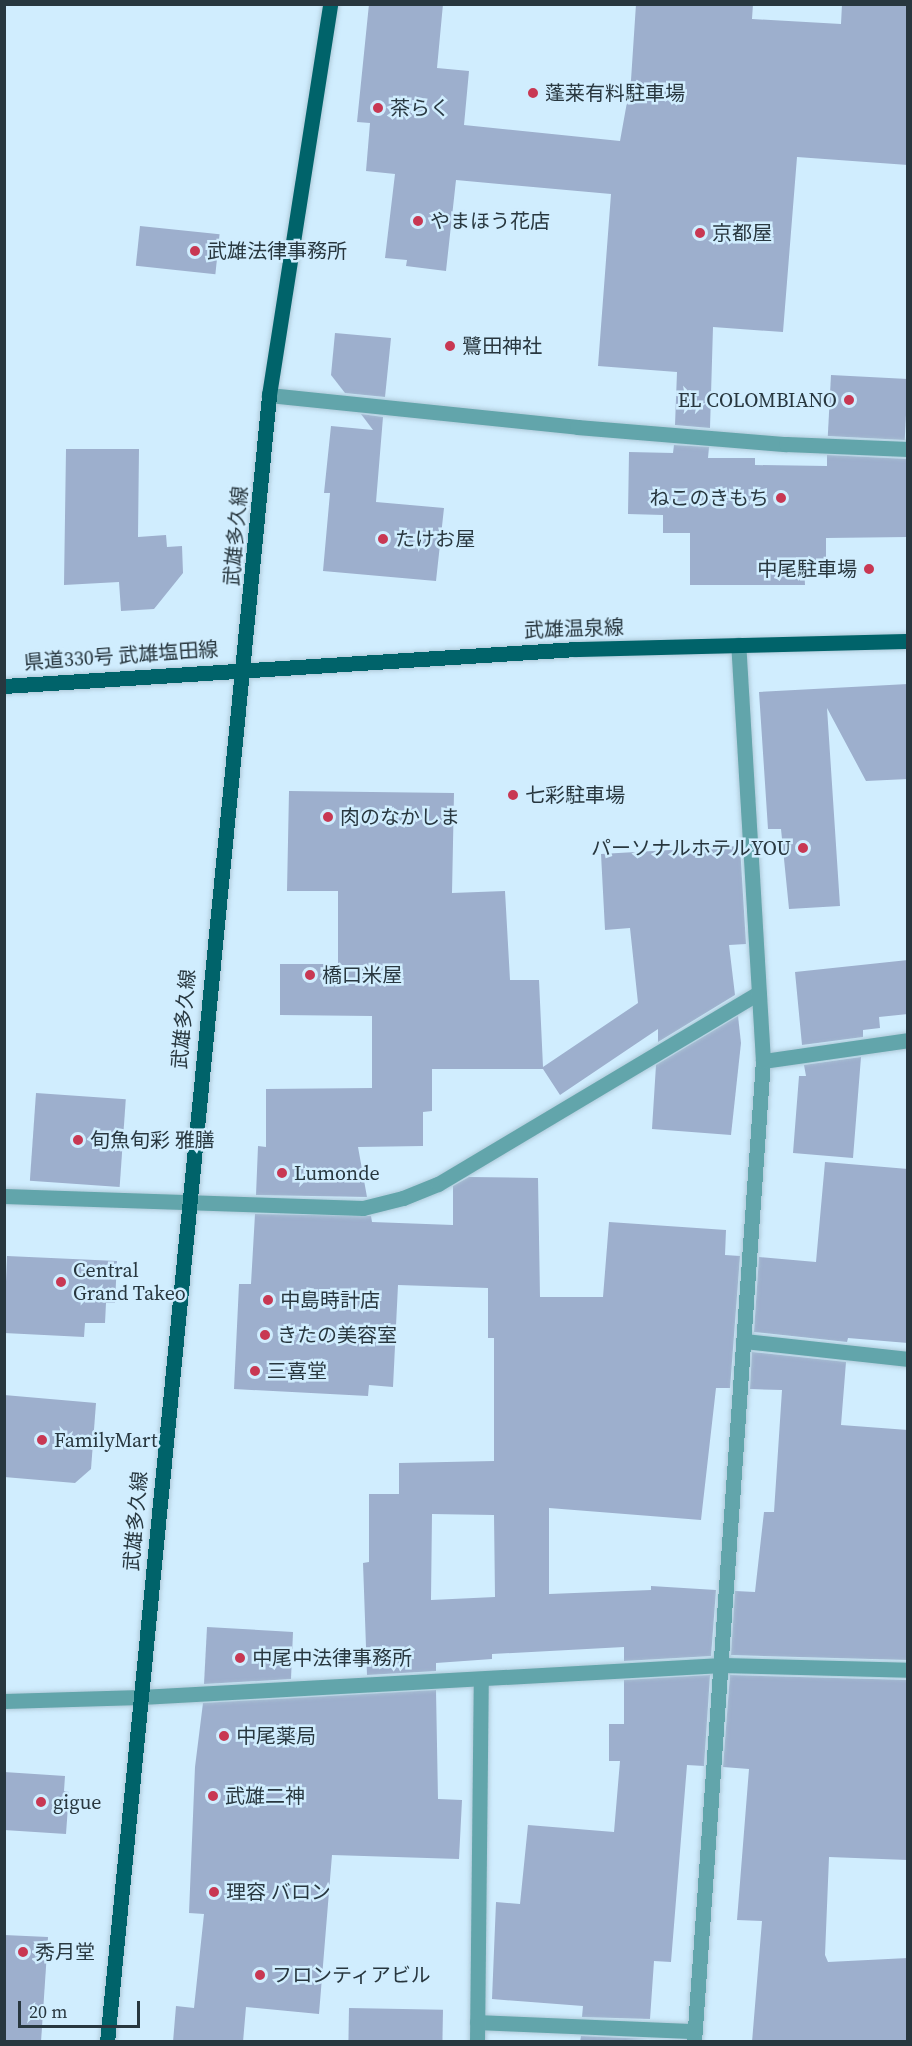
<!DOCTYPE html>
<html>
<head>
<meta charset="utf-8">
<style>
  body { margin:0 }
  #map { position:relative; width:912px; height:2046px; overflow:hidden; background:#d0edfe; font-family:"Source Serif 4","Noto Sans JP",serif }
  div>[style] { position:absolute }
  .building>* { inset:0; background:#9dafcd; transform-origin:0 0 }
  .roads { filter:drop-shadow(0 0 2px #aec9d8) drop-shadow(0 0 2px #aec9d8) }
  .minor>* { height:15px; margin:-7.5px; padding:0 7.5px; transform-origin:7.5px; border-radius:7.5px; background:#62a5ab }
  .major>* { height:15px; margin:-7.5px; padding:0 7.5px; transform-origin:7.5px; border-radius:7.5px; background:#00636a }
  .dots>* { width:16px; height:16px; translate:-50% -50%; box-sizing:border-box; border:3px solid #d0edfe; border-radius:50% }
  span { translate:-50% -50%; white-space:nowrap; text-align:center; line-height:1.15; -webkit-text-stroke:5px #d0edfe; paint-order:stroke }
  .poi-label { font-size:20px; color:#28373f }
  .left { translate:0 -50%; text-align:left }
  .right { translate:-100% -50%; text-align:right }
  .street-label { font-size:20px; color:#28373f }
  .frame { position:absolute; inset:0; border:6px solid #28373f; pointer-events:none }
  .scale { position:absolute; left:18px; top:2001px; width:122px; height:27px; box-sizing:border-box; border:3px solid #28373f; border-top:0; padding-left:8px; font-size:18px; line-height:21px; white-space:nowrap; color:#28373f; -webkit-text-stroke:4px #d0edfe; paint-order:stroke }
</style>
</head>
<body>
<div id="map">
  <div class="building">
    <div style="clip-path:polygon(369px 4px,443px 4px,437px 68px,469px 71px,464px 125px,620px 141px,631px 80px,636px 4px,753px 4px,752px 19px,841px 24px,842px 4px,908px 4px,908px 165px,797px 157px,783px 332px,713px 327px,710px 428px,675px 425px,677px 372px,598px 366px,611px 194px,456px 180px,446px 271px,406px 266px,407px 260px,385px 258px,395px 174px,366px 171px,370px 123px,357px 122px)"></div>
    <div style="left:140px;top:226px;width:80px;height:40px;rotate:6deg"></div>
    <div style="clip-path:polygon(335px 333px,391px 338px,385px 397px,345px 393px,331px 375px)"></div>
    <div style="left:831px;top:375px;width:77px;height:61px;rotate:3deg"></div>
    <div style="clip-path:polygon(361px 414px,383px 417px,376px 502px,444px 508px,436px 581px,323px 571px,330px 493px,324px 493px,331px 426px,373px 430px)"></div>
    <div style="clip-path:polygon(674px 445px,709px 447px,708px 458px,755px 458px,755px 465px,827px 466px,827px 455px,908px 459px,908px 537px,826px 538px,826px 566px,804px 566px,805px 585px,690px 585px,690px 533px,663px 533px,663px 515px,628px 514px,629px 452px,673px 453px)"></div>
    <div style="clip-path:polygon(66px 449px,139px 449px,138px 537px,166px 535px,167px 547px,182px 546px,183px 573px,154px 609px,121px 611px,119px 582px,64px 585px)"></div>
    <div style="clip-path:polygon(908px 684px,908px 779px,866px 781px,827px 708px,840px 906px,789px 909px,781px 829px,768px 829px,759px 692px)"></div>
    <div style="clip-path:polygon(289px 791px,454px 793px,452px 893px,505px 891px,510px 980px,539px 980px,543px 1067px,638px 1003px,630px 928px,605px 930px,601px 854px,740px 846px,746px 944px,729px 945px,735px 995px,658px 1042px,658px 1029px,560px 1095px,543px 1069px,432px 1069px,432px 1111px,423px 1112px,423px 1146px,358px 1147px,367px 1197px,256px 1195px,258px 1146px,266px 1147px,266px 1089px,372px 1088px,372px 1016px,280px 1015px,280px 964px,338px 964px,338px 891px,287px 891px)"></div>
    <div style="clip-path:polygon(908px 960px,908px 1014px,879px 1017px,880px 1028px,863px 1030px,863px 1037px,802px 1045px,795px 972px)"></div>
    <div style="clip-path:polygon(738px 1016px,741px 1043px,731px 1135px,652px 1129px,656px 1065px)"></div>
    <div style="clip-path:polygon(861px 1057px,853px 1158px,793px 1153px,799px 1076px,806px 1076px,804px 1065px)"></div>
    <div style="left:36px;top:1093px;width:90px;height:88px;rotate:4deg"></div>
    <div style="clip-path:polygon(825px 1162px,908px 1169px,908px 1343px,848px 1338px,847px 1342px,754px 1332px,759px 1257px,816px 1262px)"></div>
    <div style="clip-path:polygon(evenodd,469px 1177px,538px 1178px,540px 1297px,603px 1297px,609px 1222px,726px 1230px,725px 1255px,740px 1256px,730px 1388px,716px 1388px,701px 1520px,549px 1508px,549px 1594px,651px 1590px,651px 1586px,716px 1590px,711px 1656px,624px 1661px,624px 1647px,492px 1654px,492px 1659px,436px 1663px,436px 1671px,367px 1675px,363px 1563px,369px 1562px,369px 1494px,399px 1494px,399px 1463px,494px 1461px,494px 1338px,488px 1338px,488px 1288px,398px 1285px,393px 1387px,369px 1385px,368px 1396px,234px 1389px,239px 1284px,251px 1284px,255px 1214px,371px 1216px,372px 1222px,453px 1225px,453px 1186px,469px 1177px,432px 1514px,494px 1515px,495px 1597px,431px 1600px,432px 1514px)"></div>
    <div style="clip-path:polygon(7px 1256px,117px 1261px,115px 1303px,106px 1303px,105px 1323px,85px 1323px,84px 1337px,4px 1333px)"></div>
    <div style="clip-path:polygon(752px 1352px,846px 1362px,841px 1425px,908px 1430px,908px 1660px,731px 1655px,735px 1591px,755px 1592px,764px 1512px,774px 1512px,782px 1390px,750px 1389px)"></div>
    <div style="clip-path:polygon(4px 1395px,96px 1403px,91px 1469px,75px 1483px,4px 1477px)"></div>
    <div style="clip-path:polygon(207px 1627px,293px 1632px,291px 1679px,204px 1684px)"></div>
    <div style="clip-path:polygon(710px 1675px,704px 1766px,687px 1765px,671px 1962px,654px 1961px,650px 2019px,582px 2017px,583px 2006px,492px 1999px,496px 1902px,520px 1904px,528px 1825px,614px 1832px,620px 1761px,609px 1761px,609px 1724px,624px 1724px,624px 1680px)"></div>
    <div style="clip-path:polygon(730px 1675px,908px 1680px,908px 1860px,829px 1857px,825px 1955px,828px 1962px,908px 1958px,908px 2042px,752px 2042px,762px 1921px,737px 1920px,749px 1769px,723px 1767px)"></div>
    <div style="clip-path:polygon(436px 1690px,438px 1799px,462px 1800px,459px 1859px,332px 1855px,319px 2014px,246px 2007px,243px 2042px,173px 2042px,176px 2006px,194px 2008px,204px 1914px,189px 1913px,195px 1767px,203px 1703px)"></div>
    <div style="clip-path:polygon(4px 1772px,65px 1776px,64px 1791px,69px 1792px,66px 1834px,4px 1830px)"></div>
    <div style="clip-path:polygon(4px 1935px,48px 1937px,41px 2042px,4px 2042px)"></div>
    <div style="left:349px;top:2008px;width:94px;height:34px;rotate:1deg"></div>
    <div style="clip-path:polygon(581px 2036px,648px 2039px,580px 2042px)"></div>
  </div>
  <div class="roads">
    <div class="minor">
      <div style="left:269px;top:395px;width:310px;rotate:5.9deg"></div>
      <div style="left:577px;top:427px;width:210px;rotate:4.7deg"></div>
      <div style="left:786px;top:444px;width:122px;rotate:2.3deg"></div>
      <div style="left:763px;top:1061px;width:147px;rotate:-8.2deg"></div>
      <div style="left:4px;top:1196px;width:359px;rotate:1.9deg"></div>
      <div style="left:363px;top:1208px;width:41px;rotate:-14deg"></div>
      <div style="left:403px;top:1198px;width:38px;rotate:-22deg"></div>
      <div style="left:438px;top:1184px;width:373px;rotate:-30.8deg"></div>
      <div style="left:745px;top:1341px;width:164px;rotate:6.3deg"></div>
      <div style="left:4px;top:1701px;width:137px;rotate:-1.7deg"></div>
      <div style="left:141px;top:1697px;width:582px;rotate:-3.15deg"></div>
      <div style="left:722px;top:1665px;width:186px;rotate:1.5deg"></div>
      <div style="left:477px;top:2022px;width:218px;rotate:2.4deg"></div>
      <div style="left:477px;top:2042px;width:362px;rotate:-89.4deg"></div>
      <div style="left:694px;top:2042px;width:983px;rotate:-85.98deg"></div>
      <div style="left:763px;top:1061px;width:417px;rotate:-93.4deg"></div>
    </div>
    <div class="major">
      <div style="left:4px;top:686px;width:573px;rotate:-3.7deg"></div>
      <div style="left:576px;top:649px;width:332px;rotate:-1.4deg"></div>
      <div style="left:107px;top:2042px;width:1655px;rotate:-84.38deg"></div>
      <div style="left:269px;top:395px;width:396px;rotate:-81.1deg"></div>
    </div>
  </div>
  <div class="dots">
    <div style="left:533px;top:93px;background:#c83853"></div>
    <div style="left:378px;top:108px;background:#c83853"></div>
    <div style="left:418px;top:221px;background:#c83853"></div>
    <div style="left:700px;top:233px;background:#c83853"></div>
    <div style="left:195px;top:251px;background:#c83853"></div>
    <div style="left:450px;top:346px;background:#c83853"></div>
    <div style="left:849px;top:400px;background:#c83853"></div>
    <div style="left:781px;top:498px;background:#c83853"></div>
    <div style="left:383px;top:539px;background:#c83853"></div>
    <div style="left:869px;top:569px;background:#c83853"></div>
    <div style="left:513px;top:795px;background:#c83853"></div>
    <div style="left:328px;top:817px;background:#c83853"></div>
    <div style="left:803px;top:848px;background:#c83853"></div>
    <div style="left:310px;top:975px;background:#c83853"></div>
    <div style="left:78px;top:1140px;background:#c83853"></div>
    <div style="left:282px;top:1173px;background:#c83853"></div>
    <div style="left:61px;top:1282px;background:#c83853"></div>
    <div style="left:268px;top:1300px;background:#c83853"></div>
    <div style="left:265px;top:1335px;background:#c83853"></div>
    <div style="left:255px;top:1371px;background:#c83853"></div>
    <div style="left:42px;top:1440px;background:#c83853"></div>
    <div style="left:240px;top:1658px;background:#c83853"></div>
    <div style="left:224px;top:1736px;background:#c83853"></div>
    <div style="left:213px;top:1796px;background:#c83853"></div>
    <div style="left:41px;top:1802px;background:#c83853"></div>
    <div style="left:214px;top:1892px;background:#c83853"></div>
    <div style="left:23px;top:1952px;background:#c83853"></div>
    <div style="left:260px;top:1975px;background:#c83853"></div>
  </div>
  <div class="poi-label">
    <span class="left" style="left:545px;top:93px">蓬莱有料駐車場</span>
    <span class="left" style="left:390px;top:108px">茶らく</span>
    <span class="left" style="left:430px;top:221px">やまほう花店</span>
    <span class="left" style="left:712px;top:233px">京都屋</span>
    <span class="left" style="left:207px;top:251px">武雄法律事務所</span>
    <span class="left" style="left:462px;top:346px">鷺田神社</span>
    <span class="right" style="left:837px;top:400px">EL COLOMBIANO</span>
    <span class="right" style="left:769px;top:498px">ねこのきもち</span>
    <span class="left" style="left:395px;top:539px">たけお屋</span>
    <span class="right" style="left:857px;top:569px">中尾駐車場</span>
    <span class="left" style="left:525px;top:795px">七彩駐車場</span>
    <span class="left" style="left:340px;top:817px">肉のなかしま</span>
    <span class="right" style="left:791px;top:848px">パーソナルホテルYOU</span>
    <span class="left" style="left:322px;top:975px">橋口米屋</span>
    <span class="left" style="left:90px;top:1140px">旬魚旬彩 雅膳</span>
    <span class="left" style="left:294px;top:1173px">Lumonde</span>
    <span class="left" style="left:73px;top:1282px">Central<br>Grand Takeo</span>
    <span class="left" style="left:280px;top:1300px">中島時計店</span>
    <span class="left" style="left:277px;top:1335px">きたの美容室</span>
    <span class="left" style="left:267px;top:1371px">三喜堂</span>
    <span class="left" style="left:54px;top:1440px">FamilyMart</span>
    <span class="left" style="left:252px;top:1658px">中尾中法律事務所</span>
    <span class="left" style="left:236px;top:1736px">中尾薬局</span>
    <span class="left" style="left:225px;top:1796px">武雄二神</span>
    <span class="left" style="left:53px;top:1802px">gigue</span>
    <span class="left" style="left:226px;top:1892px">理容 バロン</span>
    <span class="left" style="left:35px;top:1952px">秀月堂</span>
    <span class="left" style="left:272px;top:1975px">フロンティアビル</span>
  </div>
  <div class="street-label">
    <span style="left:236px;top:536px;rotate:-85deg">武雄多久線</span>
    <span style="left:574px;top:629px;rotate:-2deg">武雄温泉線</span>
    <span style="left:121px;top:656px;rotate:-4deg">県道330号 武雄塩田線</span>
    <span style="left:184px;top:1019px;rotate:-85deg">武雄多久線</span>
    <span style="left:136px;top:1521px;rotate:-85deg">武雄多久線</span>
  </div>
  <div class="frame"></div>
  <div class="scale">20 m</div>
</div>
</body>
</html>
